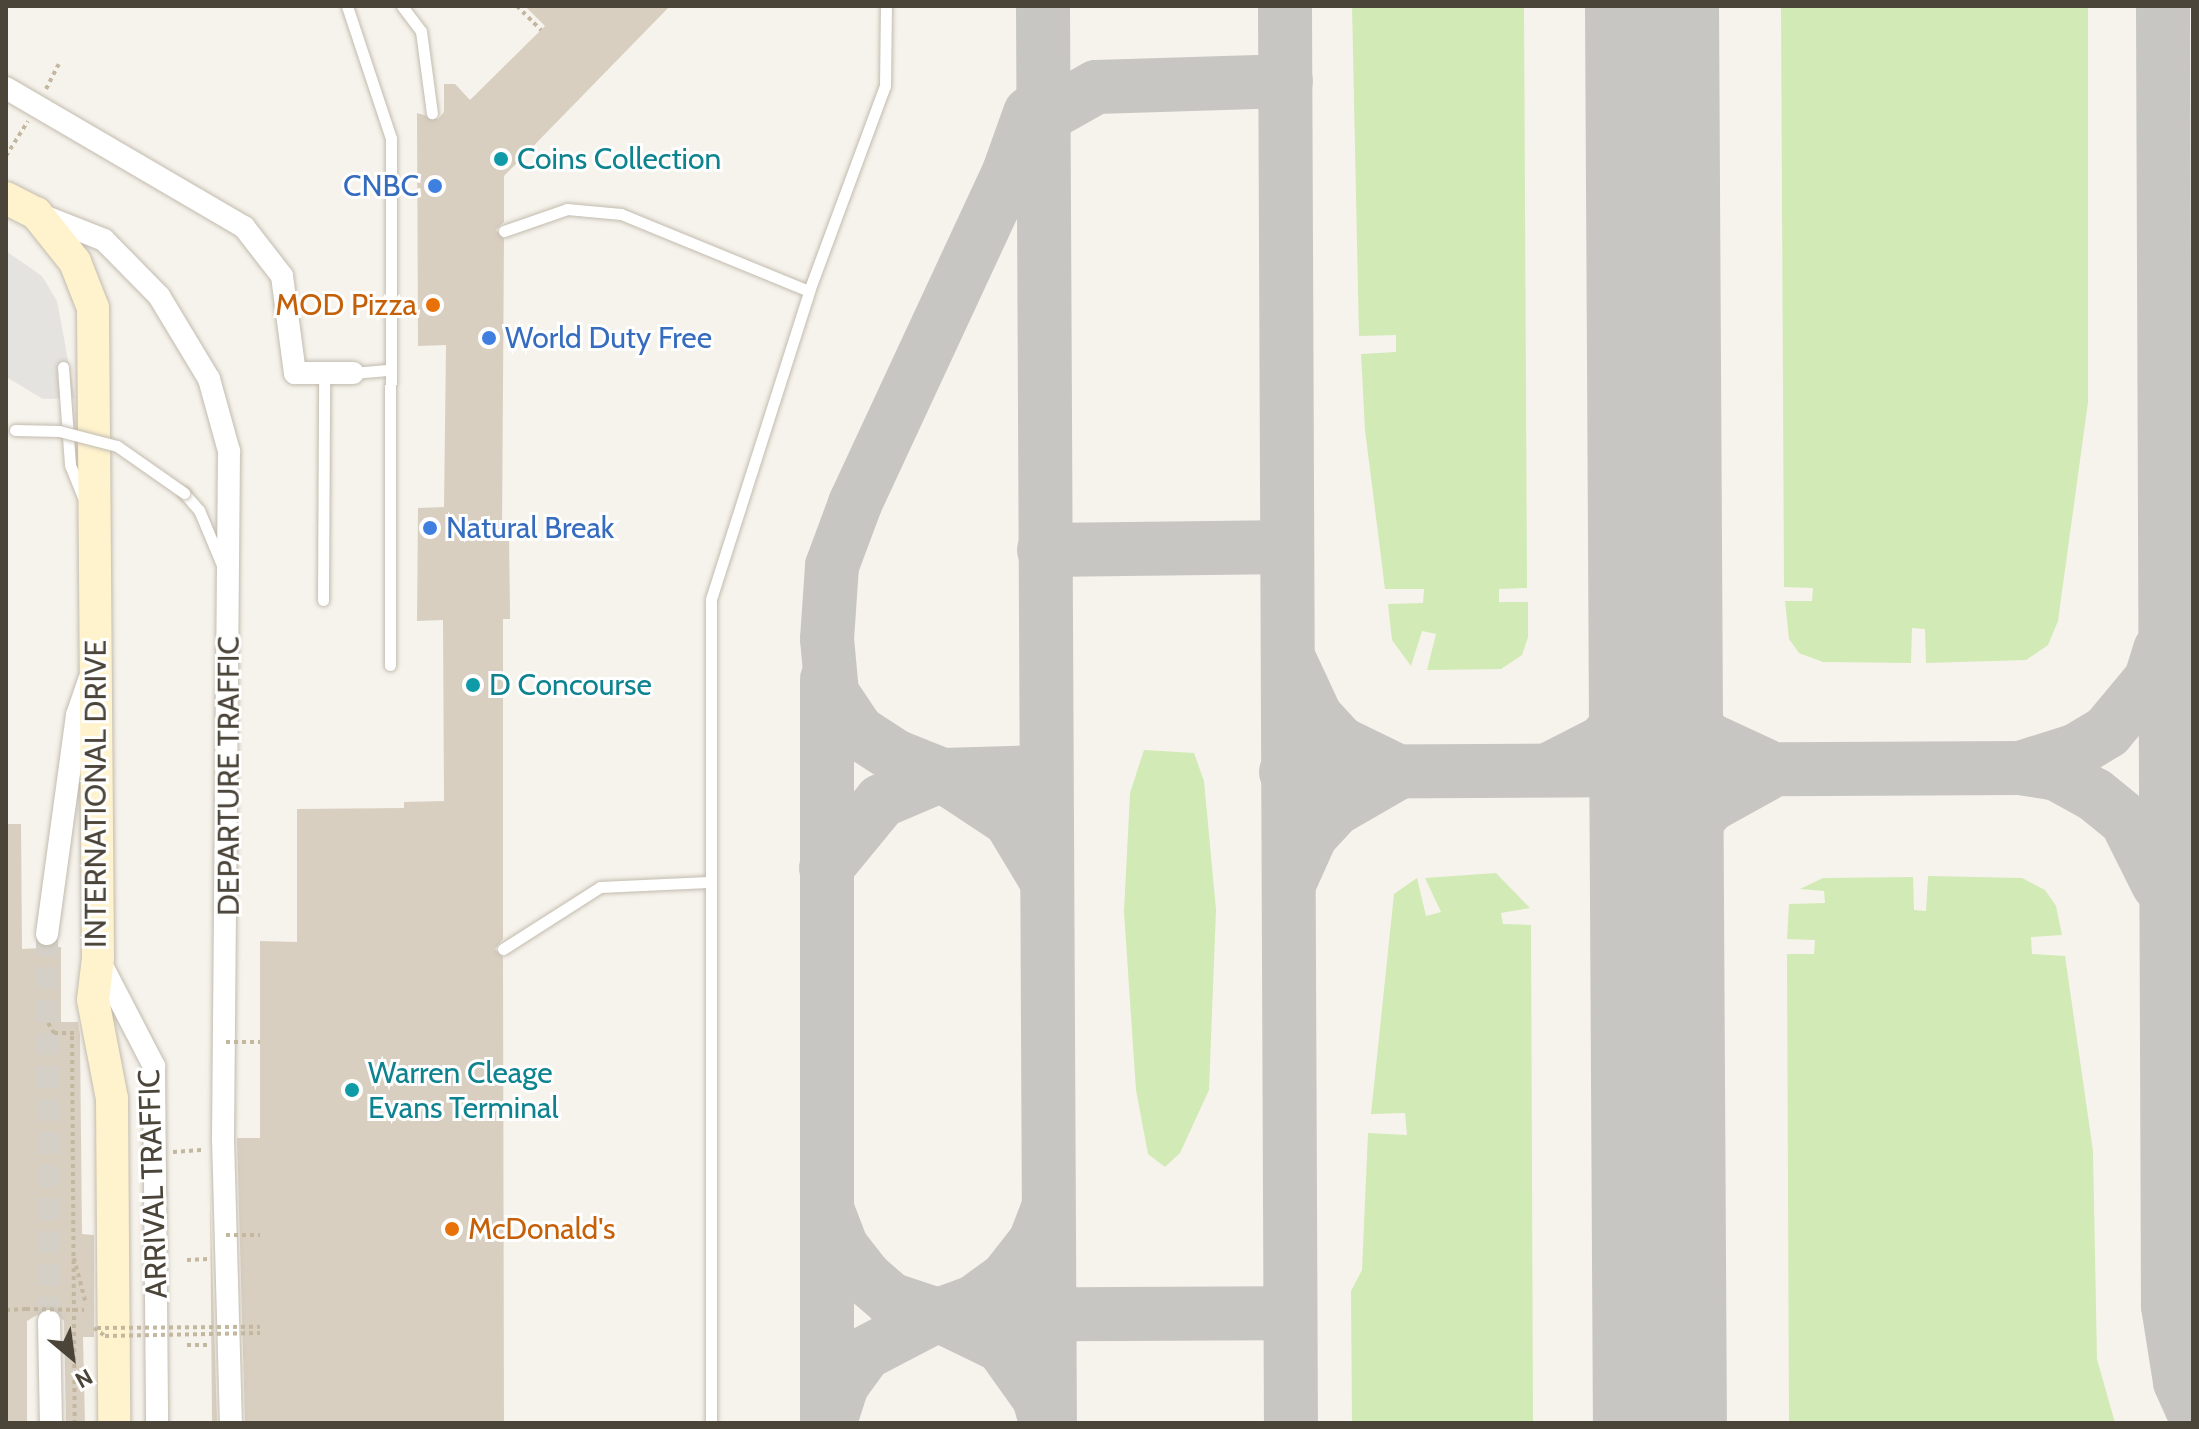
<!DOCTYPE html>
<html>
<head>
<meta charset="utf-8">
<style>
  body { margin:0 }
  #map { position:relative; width:2199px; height:1429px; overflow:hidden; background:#f6f3ec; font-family:Cabin,sans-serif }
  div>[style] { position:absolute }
  .green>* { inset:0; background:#d2eab5 }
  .parking>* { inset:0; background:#e5e3e0 }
  .taxiway>* { height:54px; margin:-27px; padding:0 27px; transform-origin:27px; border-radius:27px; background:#c8c6c3 }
  .runway>* { height:134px; margin:-67px; padding:0 67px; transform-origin:67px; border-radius:67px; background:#c8c6c3 }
  .building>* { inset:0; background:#d8cfc1 }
  .street-tunnel>* { height:22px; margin-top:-11px; transform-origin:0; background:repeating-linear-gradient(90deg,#d4d0c8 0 22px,transparent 0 33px) }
  .path>* { height:4px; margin-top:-2px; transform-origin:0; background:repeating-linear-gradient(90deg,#c4b79f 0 4px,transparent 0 8px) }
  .roads { filter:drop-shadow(0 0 2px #c2bbae) drop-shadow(0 0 2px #c2bbae) }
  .lane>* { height:11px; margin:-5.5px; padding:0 5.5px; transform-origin:5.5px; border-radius:5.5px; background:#fff }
  .street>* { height:22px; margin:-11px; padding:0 11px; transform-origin:11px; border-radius:11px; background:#fff }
  .secondary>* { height:32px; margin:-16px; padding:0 16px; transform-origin:16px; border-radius:16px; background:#fff3cd }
  .path-bridge>* { height:4px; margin-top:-2px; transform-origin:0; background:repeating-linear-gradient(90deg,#c4b79f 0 4px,transparent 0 8px) }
  .bridges { filter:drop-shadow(0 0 2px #c2bbae) drop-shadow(0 0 2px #c2bbae) }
  .lane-bridge>* { height:11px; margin:-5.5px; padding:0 5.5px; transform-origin:5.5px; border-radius:5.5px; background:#fff }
  .dots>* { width:22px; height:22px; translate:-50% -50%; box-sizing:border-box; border:4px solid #fff; border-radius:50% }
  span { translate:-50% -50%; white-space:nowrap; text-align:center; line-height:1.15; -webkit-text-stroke:6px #fff; paint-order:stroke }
  .culture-label { font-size:30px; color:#0d838f }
  .left { translate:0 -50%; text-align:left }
  .shop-label { font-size:30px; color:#366cbe }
  .right { translate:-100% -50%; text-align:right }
  .food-label { font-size:30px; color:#c56008 }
  .street-label { font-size:30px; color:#4b4439 }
  .frame { position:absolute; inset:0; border:8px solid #4b4439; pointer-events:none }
  .north { position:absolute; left:32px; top:1317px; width:80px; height:80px; -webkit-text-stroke:6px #fff; paint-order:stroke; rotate:151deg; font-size:22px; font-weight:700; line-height:32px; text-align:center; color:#4b4439 }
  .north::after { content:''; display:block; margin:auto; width:28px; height:36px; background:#4b4439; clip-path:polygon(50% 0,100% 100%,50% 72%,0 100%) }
</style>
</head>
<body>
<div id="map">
  <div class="green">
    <div style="clip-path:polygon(1352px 6px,1524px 6px,1527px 588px,1499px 589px,1499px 602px,1528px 602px,1528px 637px,1522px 655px,1501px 669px,1427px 670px,1436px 634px,1422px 631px,1411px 666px,1392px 640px,1388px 604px,1423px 603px,1424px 589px,1385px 589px,1365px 430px,1361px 354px,1396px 352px,1396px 335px,1359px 336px)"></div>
    <div style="clip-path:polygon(1781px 6px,2088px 6px,2088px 402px,2058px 621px,2048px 645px,2026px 660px,1926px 663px,1925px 629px,1912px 628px,1911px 663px,1823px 662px,1799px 653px,1789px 639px,1785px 601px,1812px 601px,1813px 588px,1784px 587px)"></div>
    <div style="clip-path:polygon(1144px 750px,1194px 753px,1204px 781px,1216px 910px,1209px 1090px,1180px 1153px,1165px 1167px,1148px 1154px,1136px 1090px,1124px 912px,1130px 793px)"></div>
    <div style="clip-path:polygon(1496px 873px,1530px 908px,1501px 913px,1503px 924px,1531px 925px,1533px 1423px,1352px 1423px,1351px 1291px,1362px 1270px,1368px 1133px,1407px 1135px,1405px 1113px,1371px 1114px,1394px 894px,1417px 878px,1426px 916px,1441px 912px,1425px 878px)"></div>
    <div style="clip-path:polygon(1928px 876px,2022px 878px,2045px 890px,2056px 906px,2062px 935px,2031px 937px,2032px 954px,2065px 956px,2093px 1151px,2097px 1359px,2115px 1423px,1789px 1423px,1787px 954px,1814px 954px,1815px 940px,1787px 939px,1789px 904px,1825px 903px,1824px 891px,1800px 889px,1823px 878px,1913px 877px,1914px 910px,1926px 911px)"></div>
  </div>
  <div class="parking">
    <div style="clip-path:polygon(6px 251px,42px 276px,57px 301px,75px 398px,43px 399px,6px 377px)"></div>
  </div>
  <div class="taxiway">
    <div style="left:1043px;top:6px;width:1417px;rotate:89.72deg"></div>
    <div style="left:1285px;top:6px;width:1417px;rotate:89.76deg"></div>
    <div style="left:2163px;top:6px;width:1300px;rotate:89.78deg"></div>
    <div style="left:2168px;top:1306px;width:77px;rotate:81deg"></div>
    <div style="left:2180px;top:1382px;width:32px;rotate:66deg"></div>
    <div style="left:1030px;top:113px;width:63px;rotate:109.6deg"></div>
    <div style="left:1009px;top:172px;width:366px;rotate:114.9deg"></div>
    <div style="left:855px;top:504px;width:66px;rotate:110.4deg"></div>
    <div style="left:832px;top:566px;width:73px;rotate:93.9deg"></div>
    <div style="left:827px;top:639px;width:54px;rotate:84.7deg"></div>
    <div style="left:832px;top:693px;width:47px;rotate:56.3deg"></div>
    <div style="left:858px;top:732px;width:44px;rotate:33deg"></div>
    <div style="left:895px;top:756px;width:51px;rotate:22deg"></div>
    <div style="left:942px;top:775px;width:104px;rotate:-1.7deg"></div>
    <div style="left:1025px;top:144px;width:40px;rotate:-51deg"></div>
    <div style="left:1050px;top:113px;width:53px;rotate:-29.5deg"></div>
    <div style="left:1096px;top:87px;width:190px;rotate:-1.8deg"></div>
    <div style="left:1044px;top:550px;width:241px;rotate:-0.7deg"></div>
    <div style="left:1655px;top:644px;width:74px;rotate:66.2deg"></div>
    <div style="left:1685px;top:712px;width:35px;rotate:50deg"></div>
    <div style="left:1708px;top:739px;width:62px;rotate:24.9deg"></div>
    <div style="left:1290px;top:661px;width:62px;rotate:65.1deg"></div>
    <div style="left:1316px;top:717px;width:35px;rotate:47deg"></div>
    <div style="left:1340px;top:743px;width:61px;rotate:26.1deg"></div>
    <div style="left:827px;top:679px;width:744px;rotate:90deg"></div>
    <div style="left:2020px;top:768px;width:60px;rotate:-17.5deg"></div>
    <div style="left:2077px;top:750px;width:35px;rotate:-31deg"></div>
    <div style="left:2107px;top:732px;width:69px;rotate:-50.3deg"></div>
    <div style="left:2151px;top:679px;width:31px;rotate:-73deg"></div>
    <div style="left:1548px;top:770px;width:62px;rotate:-27deg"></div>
    <div style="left:1603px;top:742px;width:35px;rotate:-50deg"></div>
    <div style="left:1626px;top:715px;width:77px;rotate:-67.8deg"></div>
    <div style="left:1286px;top:772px;width:734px;rotate:-0.31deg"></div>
    <div style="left:2020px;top:768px;width:37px;rotate:9deg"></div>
    <div style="left:2057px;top:774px;width:43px;rotate:28.9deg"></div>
    <div style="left:2095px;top:795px;width:40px;rotate:39deg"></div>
    <div style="left:2126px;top:820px;width:72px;rotate:63.4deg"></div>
    <div style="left:826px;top:868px;width:87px;rotate:-50.6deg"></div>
    <div style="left:881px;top:801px;width:66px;rotate:-23.1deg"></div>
    <div style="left:942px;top:775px;width:82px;rotate:33.5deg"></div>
    <div style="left:1010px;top:820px;width:70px;rotate:59deg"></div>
    <div style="left:1289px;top:884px;width:54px;rotate:-65.8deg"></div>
    <div style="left:1311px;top:835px;width:35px;rotate:-47deg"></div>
    <div style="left:1335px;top:809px;width:74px;rotate:-30deg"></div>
    <div style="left:1658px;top:896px;width:67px;rotate:-66.1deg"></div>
    <div style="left:1685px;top:835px;width:38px;rotate:-50deg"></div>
    <div style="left:1709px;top:806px;width:72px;rotate:-29.1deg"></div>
    <div style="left:829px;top:1214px;width:34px;rotate:69deg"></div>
    <div style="left:841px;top:1246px;width:41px;rotate:52deg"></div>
    <div style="left:866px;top:1278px;width:32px;rotate:41deg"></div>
    <div style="left:890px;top:1299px;width:51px;rotate:18.4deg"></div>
    <div style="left:938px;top:1315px;width:38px;rotate:-20deg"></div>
    <div style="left:974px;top:1302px;width:39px;rotate:-36deg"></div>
    <div style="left:1006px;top:1279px;width:47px;rotate:-51.9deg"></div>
    <div style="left:1035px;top:1242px;width:33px;rotate:-69deg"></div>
    <div style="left:938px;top:1315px;width:352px;rotate:-0.3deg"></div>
    <div style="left:831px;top:1419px;width:36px;rotate:-72deg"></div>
    <div style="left:842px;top:1385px;width:39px;rotate:-54deg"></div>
    <div style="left:865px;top:1353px;width:82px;rotate:-27.5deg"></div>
    <div style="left:938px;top:1315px;width:71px;rotate:25.8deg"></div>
    <div style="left:1002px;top:1346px;width:64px;rotate:54.6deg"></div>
    <div style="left:1039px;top:1398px;width:26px;rotate:74deg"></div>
  </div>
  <div class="runway">
    <div style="left:1652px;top:6px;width:1417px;rotate:89.68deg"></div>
  </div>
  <div class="building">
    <div style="clip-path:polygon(525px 6px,670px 6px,504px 176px,504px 222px,496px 230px,504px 239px,502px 534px,509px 534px,510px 610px,510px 619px,503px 619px,503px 939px,495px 949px,503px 957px,504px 1423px,245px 1423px,237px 1138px,260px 1138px,260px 941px,297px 942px,297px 809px,404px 808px,404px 802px,444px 801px,443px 620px,417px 621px,418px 508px,444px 507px,446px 345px,418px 346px,417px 113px,438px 119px,444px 112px,444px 84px,455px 84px,470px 100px,545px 26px)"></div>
    <div style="clip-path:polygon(6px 824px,21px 824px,22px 949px,61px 947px,61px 1022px,78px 1022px,80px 1035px,82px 1234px,94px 1235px,94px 1337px,83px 1337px,85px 1423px,66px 1423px,64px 1321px,50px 1307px,27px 1321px,27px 1423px,6px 1423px)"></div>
    <div style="clip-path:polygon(210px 1190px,217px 1423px,212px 1423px)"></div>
  </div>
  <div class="street-tunnel">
    <div style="left:47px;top:934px;width:387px;rotate:89.7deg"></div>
  </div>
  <div class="path">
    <div style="left:517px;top:6px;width:34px;rotate:45deg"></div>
    <div style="left:46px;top:89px;width:28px;rotate:-63deg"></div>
    <div style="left:6px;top:156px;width:41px;rotate:-57.8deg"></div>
    <div style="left:48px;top:1023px;width:12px;rotate:59deg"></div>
    <div style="left:54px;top:1033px;width:22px"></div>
    <div style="left:72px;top:1036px;width:387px;rotate:89.6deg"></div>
    <div style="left:173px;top:1152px;width:31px;rotate:-4deg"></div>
    <div style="left:74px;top:1258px;width:48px;rotate:75.4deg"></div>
    <div style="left:187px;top:1260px;width:21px;rotate:-3deg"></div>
    <div style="left:6px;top:1310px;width:20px;rotate:-3deg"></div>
    <div style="left:187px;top:1345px;width:22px"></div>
  </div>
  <div class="roads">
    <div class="lane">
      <div style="left:347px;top:6px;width:139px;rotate:71.6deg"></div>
      <div style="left:391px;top:138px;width:527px;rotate:90.11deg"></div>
      <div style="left:402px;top:6px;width:31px;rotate:53deg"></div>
      <div style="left:421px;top:31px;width:83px;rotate:82.4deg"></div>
      <div style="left:504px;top:231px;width:67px;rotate:-19.2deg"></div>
      <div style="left:567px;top:209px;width:54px;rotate:5.3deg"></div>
      <div style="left:621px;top:214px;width:203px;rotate:22.3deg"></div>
      <div style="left:63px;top:367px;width:98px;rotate:85.9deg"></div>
      <div style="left:70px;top:465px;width:35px;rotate:68deg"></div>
      <div style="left:353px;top:373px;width:37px;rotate:-5deg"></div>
      <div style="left:184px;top:493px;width:23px;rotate:49deg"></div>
      <div style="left:199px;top:510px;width:60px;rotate:67.3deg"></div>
      <div style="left:323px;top:600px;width:227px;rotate:-89.7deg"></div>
      <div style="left:503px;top:949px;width:115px;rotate:-32.6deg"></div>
      <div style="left:600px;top:887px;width:108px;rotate:-2.7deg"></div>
      <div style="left:711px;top:1423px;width:824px;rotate:-90deg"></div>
      <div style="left:711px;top:599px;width:323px;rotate:-72.3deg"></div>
      <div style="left:809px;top:291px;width:219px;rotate:-69.7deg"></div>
      <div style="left:885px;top:86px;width:80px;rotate:-89.3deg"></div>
    </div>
    <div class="street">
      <div style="left:6px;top:88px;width:276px;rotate:30.3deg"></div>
      <div style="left:244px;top:227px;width:62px;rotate:52.2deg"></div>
      <div style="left:282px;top:276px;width:98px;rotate:82.4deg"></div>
      <div style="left:295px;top:373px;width:58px"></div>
      <div style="left:41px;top:215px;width:68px;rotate:21.6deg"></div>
      <div style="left:104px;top:240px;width:78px;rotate:45.5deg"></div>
      <div style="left:159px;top:296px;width:97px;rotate:58.9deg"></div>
      <div style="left:209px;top:379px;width:75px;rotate:74.5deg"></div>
      <div style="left:229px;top:451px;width:688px;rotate:90.5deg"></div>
      <div style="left:223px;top:1139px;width:284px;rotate:88.4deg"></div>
      <div style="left:47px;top:934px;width:221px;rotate:-82.2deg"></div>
      <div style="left:77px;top:715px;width:37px;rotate:-71deg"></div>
      <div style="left:98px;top:958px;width:122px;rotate:62.6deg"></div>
      <div style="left:154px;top:1066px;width:357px;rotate:89.5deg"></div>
      <div style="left:49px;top:1321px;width:102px;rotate:88.9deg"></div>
    </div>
    <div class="secondary">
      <div style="left:6px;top:198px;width:34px;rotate:27deg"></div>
      <div style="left:36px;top:213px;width:63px;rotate:51.5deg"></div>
      <div style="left:75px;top:262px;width:49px;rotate:68.6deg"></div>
      <div style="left:93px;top:308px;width:650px;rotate:89.56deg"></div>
      <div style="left:98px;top:958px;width:42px;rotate:96.8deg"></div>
      <div style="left:93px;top:1000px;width:101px;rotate:79.1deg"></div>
      <div style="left:112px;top:1099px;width:324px;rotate:89.6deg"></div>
    </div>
  </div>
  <div class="path-bridge">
    <div style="left:226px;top:1042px;width:34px"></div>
    <div style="left:226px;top:1235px;width:34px"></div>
    <div style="left:26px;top:1309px;width:58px;rotate:1deg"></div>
    <div style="left:94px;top:1328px;width:14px;rotate:36deg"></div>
    <div style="left:105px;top:1336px;width:155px;rotate:-1.1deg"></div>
    <div style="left:97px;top:1328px;width:163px;rotate:-0.4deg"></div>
  </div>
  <div class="bridges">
    <div class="lane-bridge">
      <div style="left:15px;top:430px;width:44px;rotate:1.3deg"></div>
      <div style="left:59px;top:431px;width:60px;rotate:14.5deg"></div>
      <div style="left:117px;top:446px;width:82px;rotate:35deg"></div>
    </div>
  </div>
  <div class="dots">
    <div style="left:501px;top:159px;background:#0f9aa8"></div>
    <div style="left:435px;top:186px;background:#3f7fe0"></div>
    <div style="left:433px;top:305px;background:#e8710a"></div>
    <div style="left:489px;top:338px;background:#3f7fe0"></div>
    <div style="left:430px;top:528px;background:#3f7fe0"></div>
    <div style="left:473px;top:685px;background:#0f9aa8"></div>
    <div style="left:352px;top:1090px;background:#0f9aa8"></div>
    <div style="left:452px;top:1229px;background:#e8710a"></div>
  </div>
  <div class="culture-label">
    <span class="left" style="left:517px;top:159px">Coins Collection</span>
    <span class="left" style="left:489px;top:685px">D Concourse</span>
    <span class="left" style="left:368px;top:1090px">Warren Cleage<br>Evans Terminal</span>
  </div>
  <div class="shop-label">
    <span class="right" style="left:419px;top:186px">CNBC</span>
    <span class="left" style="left:505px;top:338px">World Duty Free</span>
    <span class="left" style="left:446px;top:528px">Natural Break</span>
  </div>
  <div class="food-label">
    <span class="right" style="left:417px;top:305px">MOD Pizza</span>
    <span class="left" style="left:468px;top:1229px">McDonald's</span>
  </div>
  <div class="street-label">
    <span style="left:229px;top:776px;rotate:-90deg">DEPARTURE TRAFFIC</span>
    <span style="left:96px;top:794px;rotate:-90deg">INTERNATIONAL DRIVE</span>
    <span style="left:153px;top:1184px;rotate:-92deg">ARRIVAL TRAFFIC</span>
  </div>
  <div class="frame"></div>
  <div class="north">N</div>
</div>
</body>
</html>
